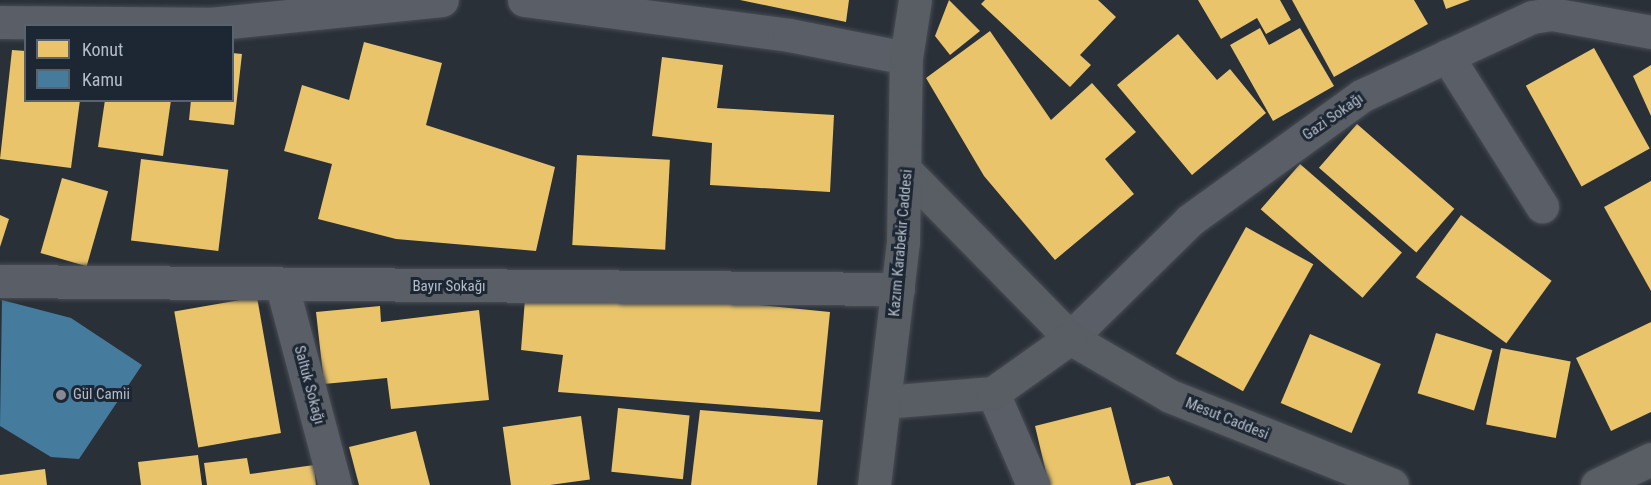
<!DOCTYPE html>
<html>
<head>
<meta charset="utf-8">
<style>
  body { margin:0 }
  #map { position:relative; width:1651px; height:485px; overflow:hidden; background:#2a3038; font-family:"Roboto Condensed",sans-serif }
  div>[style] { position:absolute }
  .homes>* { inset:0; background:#e9c46a; transform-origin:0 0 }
  .public>* { inset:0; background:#457b9d }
  .roads { filter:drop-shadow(0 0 2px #484c53) drop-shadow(0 0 2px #484c53) }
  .street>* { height:33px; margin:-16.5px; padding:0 16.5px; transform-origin:16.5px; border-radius:16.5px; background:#5a5e66 }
  .secondary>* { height:33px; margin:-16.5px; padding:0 16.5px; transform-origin:16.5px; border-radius:16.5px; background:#595d64 }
  .dots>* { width:16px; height:16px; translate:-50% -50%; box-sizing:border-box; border:3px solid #1d2633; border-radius:50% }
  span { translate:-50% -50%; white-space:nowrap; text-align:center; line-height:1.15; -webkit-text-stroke:6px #1d2633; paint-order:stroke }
  .street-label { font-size:15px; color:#b4bcc9 }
  .poi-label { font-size:15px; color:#b4bcc9 }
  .left { translate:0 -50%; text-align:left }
  .legend { position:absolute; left:24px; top:24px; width:210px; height:78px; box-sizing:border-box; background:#1d2633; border:2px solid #59626f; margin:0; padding:8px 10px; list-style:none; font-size:18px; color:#b4bcc9 }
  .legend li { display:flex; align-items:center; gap:12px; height:30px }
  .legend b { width:30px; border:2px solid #59626f }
</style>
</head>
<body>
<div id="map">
  <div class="homes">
    <div style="clip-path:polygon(740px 0,849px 0,846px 22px)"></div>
    <div style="clip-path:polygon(949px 0,980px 31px,950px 55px,935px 36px)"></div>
    <div style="clip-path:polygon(985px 0,1098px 0,1116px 17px,1080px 55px,1091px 65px,1070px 87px,981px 4px)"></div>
    <div style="clip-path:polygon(1198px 0,1280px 0,1291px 20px,1266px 34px,1257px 18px,1221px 39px)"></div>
    <div style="clip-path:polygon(1292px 0,1414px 0,1428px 24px,1334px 77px)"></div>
    <div style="clip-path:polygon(1443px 0,1470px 0,1446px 9px)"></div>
    <div style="clip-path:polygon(1260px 28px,1269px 45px,1300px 28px,1334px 86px,1273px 121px,1230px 45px)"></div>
    <div style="clip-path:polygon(990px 31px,1051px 120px,1092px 83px,1136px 132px,1105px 159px,1134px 194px,1055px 260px,984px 176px,926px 78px)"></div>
    <div style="clip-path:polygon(1178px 34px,1217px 80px,1230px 69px,1266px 113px,1192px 175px,1117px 85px)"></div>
    <div style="clip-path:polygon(364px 42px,442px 63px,426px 125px,555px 167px,536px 251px,396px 239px,318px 219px,332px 164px,284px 151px,302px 85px,349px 100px)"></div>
    <div style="left:1594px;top:48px;width:115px;height:78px;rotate:61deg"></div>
    <div style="clip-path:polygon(12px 50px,26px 51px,26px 100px,80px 100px,71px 168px,0 159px)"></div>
    <div style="clip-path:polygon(232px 53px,242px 54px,234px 125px,189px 120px,191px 100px,232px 100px)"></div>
    <div style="clip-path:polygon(662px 57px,723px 65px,717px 108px,834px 115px,830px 192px,710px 185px,712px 143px,652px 136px)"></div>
    <div style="clip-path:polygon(1651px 65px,1651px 116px,1633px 76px)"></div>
    <div style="clip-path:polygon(105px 100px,171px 100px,163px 156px,98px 147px)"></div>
    <div style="left:1357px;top:124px;width:129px;height:58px;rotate:41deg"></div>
    <div style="left:577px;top:155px;width:93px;height:90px;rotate:3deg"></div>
    <div style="left:141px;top:159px;width:88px;height:82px;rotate:7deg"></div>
    <div style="left:1300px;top:164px;width:135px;height:60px;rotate:41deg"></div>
    <div style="left:62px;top:178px;width:48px;height:78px;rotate:16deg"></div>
    <div style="clip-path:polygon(1651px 181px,1651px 291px,1604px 207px)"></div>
    <div style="clip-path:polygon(0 215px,9px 219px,0 247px)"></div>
    <div style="left:1461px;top:215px;width:112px;height:77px;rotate:36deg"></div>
    <div style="left:1246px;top:227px;width:77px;height:145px;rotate:29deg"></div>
    <div style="clip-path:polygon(666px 296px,830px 312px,820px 412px,558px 392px,563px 355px,521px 350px,525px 299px)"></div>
    <div style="left:257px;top:297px;width:138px;height:84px;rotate:80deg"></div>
    <div style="clip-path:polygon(380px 306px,381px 322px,479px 310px,489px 400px,391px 409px,387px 378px,324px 384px,316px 312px)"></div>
    <div style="clip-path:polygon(1651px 322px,1651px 412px,1611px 431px,1576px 358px)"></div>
    <div style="left:1436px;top:333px;width:59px;height:63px;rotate:17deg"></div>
    <div style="left:1310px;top:334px;width:77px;height:75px;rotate:23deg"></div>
    <div style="left:1501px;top:348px;width:71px;height:78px;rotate:11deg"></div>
    <div style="clip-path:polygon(1111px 407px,1131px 485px,1049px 485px,1035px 426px)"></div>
    <div style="left:618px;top:408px;width:72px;height:64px;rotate:6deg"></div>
    <div style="clip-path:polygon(700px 410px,823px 420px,817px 485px,691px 485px)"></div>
    <div style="left:581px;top:416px;width:64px;height:79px;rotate:82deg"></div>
    <div style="clip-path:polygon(416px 431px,430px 485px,359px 485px,349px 447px)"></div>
    <div style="clip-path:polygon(198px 455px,202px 485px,141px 485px,138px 462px)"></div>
    <div style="clip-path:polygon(247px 458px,250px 474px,314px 465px,316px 485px,207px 485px,204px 463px)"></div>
    <div style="clip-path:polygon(45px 469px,47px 485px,0 485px,0 475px)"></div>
    <div style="clip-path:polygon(1169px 476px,1173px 485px,1136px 485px,1135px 484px)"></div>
  </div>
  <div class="public">
    <div style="clip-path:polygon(2px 300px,71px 318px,142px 365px,79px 459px,51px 457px,0 426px)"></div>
  </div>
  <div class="roads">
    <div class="street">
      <div style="left:524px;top:0;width:267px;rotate:7.5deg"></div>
      <div style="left:789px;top:35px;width:119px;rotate:11.1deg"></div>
      <div style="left:0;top:22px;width:210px;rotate:0.5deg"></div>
      <div style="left:210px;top:24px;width:233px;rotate:-5.9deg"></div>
      <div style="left:1447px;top:56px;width:178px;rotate:57.7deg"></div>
      <div style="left:0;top:281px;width:898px;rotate:0.51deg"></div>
      <div style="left:282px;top:286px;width:206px;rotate:75.1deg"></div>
      <div style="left:1070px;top:338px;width:168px;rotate:-44.5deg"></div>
      <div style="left:1190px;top:220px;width:211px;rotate:-35.9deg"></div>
      <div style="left:1361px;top:96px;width:188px;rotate:-24.8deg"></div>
      <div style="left:1532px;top:17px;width:20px;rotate:-9deg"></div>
      <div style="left:1552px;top:14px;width:101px;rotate:10.3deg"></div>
      <div style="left:993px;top:393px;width:100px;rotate:66.5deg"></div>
    </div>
    <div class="secondary">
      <div style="left:908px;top:173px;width:231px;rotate:45.5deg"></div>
      <div style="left:1070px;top:338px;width:116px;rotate:30.1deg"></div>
      <div style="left:1170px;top:396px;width:239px;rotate:21.8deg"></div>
      <div style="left:884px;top:402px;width:109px;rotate:-4.7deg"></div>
      <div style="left:993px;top:393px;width:95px;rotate:-35.5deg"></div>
      <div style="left:874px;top:485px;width:245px;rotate:-83.2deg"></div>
      <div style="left:903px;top:242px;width:184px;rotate:-89.1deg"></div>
      <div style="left:906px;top:58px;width:59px;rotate:-81.2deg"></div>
      <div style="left:1597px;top:485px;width:60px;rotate:-25.7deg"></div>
    </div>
  </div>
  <div class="dots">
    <div style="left:61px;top:395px;background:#848b96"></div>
  </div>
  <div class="street-label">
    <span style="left:1333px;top:117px;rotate:-35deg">Gazi Sokağı</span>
    <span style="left:901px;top:243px;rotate:-85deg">Kazım Karabekir Caddesi</span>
    <span style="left:449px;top:287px">Bayır Sokağı</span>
    <span style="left:309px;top:385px;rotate:75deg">Saltuk Sokağı</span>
    <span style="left:1227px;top:419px;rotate:22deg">Mesut Caddesi</span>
  </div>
  <div class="poi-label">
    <span class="left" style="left:73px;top:395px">Gül Camii</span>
  </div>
  <ul class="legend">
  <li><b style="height:16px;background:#e9c46a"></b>Konut</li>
  <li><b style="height:16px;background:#457b9d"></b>Kamu</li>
  </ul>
</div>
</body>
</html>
